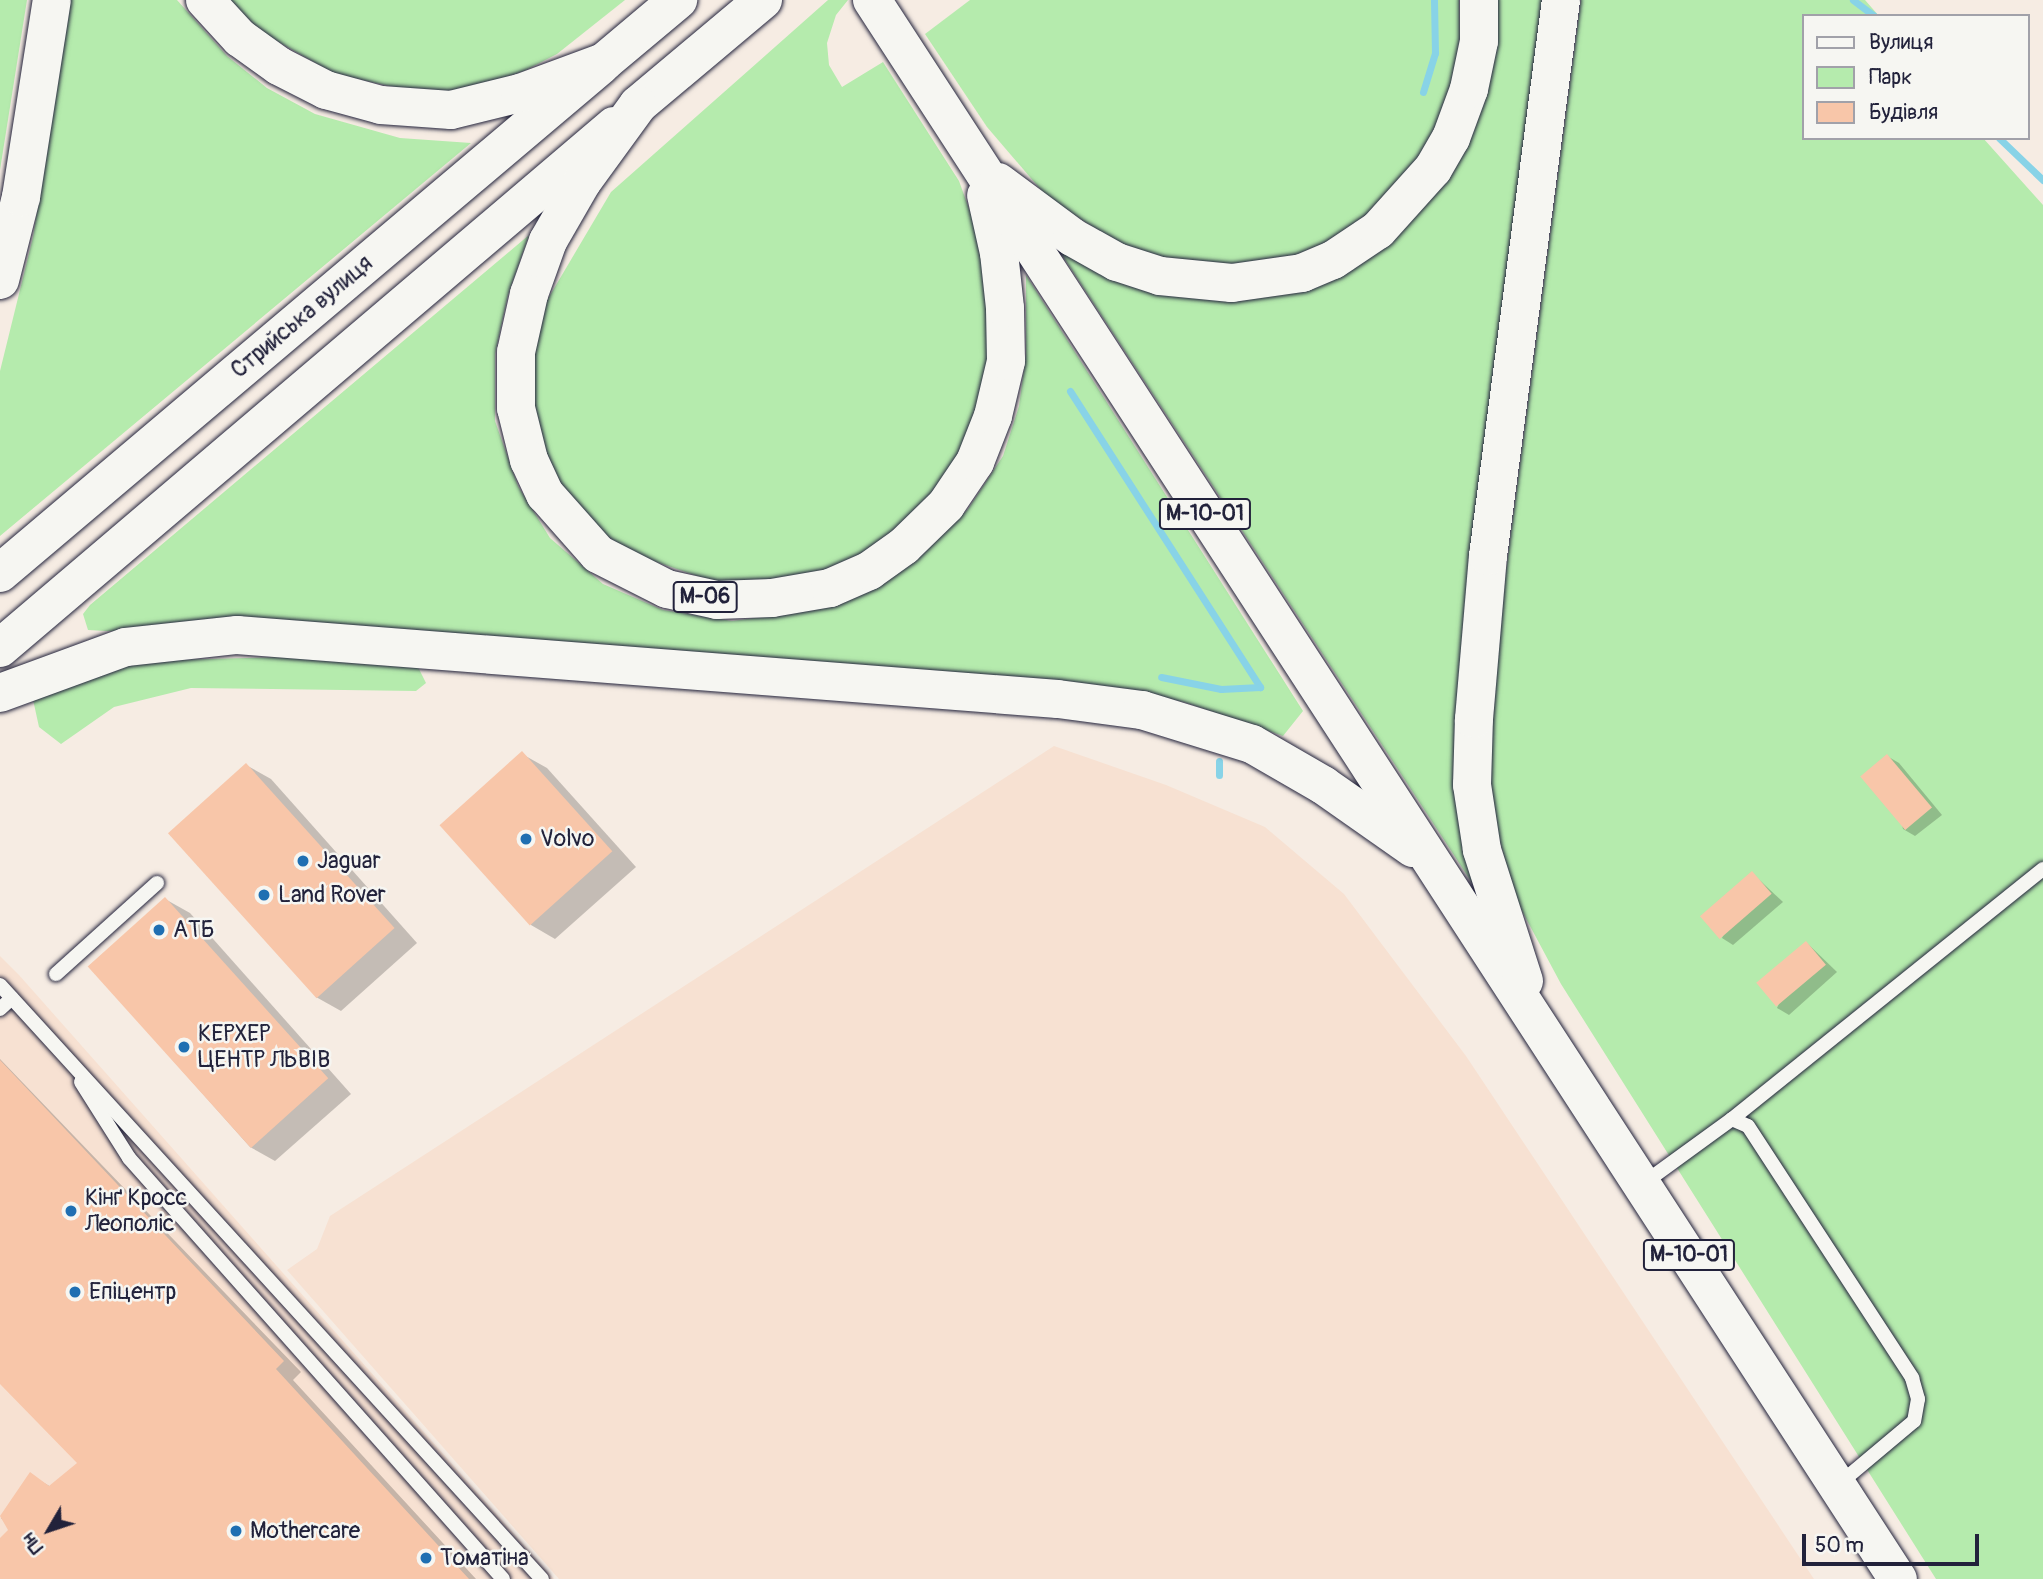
<!DOCTYPE html>
<html>
<head>
<meta charset="utf-8">
<style>
  body { margin:0 }
  #map { position:relative; width:2043px; height:1579px; overflow:hidden; background:#f6ece3; font-family:Pangolin,sans-serif }
  div>[style] { position:absolute }
  .built>* { inset:0; background:#f7e1d2 }
  .green>* { inset:0; background:#b5ebad }
  .shadow>* { inset:0; background:#0003 }
  .stream>* { height:7px; margin:-3.5px; padding:0 3.5px; transform-origin:3.5px; border-radius:3.5px; background:#88d3e7 }
  .building>* { inset:0; background:#f8c6a9; transform-origin:0 0 }
  .roads { filter:drop-shadow(0 0 2px #22223b) drop-shadow(0 0 2px #22223b) }
  .service>* { height:14px; margin:-7px; padding:0 7px; transform-origin:7px; border-radius:7px; background:#f6f6f2 }
  .primary>* { height:38px; margin:-19px; padding:0 19px; transform-origin:19px; border-radius:19px; background:#f6f6f2 }
  .trunk>* { height:38px; margin:-19px; padding:0 19px; transform-origin:19px; border-radius:19px; background:#f6f6f2 }
  .dots>* { width:19px; height:19px; translate:-50% -50%; box-sizing:border-box; border:4px solid #f6f6f2; border-radius:50% }
  span { translate:-50% -50%; white-space:nowrap; text-align:center; line-height:1.15; -webkit-text-stroke:5px #f6f6f2; paint-order:stroke }
  .shield-label span { padding:2px 5px; background:#f6f6f2; border:2px solid; border-radius:5px; -webkit-text-stroke-width:0 }
  .shield-label { font-size:21px; color:#22223b; font-weight:700 }
  .street-label { font-size:23px; color:#22223b }
  .poi-label { font-size:23px; color:#22223b }
  .left { translate:0 -50%; text-align:left }
  .legend { position:absolute; left:1802px; top:14px; width:228px; height:126px; box-sizing:border-box; background:#f6f6f2; border:2px solid #a1a1a9; margin:0; padding:9px 12px; list-style:none; font-size:21px; color:#22223b }
  .legend li { display:flex; align-items:center; gap:14px; height:35px }
  .legend b { width:35px; border:2px solid #a1a1a9 }
  .north { position:absolute; left:14px; top:1495px; width:70px; height:70px; -webkit-text-stroke:5px #f6f6f2; paint-order:stroke; rotate:231deg; font-size:19px; font-weight:700; line-height:28px; text-align:center; color:#22223b }
  .north::after { content:''; display:block; margin:auto; width:24px; height:32px; background:#22223b; clip-path:polygon(50% 0,100% 100%,50% 72%,0 100%) }
  .scale { position:absolute; left:1802px; top:1534px; width:177px; height:32px; box-sizing:border-box; border:4px solid #22223b; border-top:0; padding-left:9px; font-size:21px; line-height:24px; white-space:nowrap; color:#22223b; -webkit-text-stroke:5px #f6f6f2; paint-order:stroke }
</style>
</head>
<body>
<div id="map">
  <div class="built">
    <div style="clip-path:polygon(1054px 746px,1166px 785px,1265px 827px,1344px 894px,1466px 1056px,1814px 1579px,559px 1579px,287px 1270px,317px 1249px,330px 1216px)"></div>
    <div style="clip-path:polygon(0 956px,19px 975px,554px 1579px,0 1579px)"></div>
  </div>
  <div class="green">
    <div style="clip-path:polygon(0 0,27px 0,0 170px)"></div>
    <div style="clip-path:polygon(70px 0,177px 0,227px 56px,267px 88px,315px 114px,400px 138px,471px 143px,0 536px,0 371px,33px 237px)"></div>
    <div style="clip-path:polygon(230px 0,625px 0,557px 54px,524px 71px,469px 90px,426px 94px,335px 74px,261px 32px)"></div>
    <div style="clip-path:polygon(828px 0,848px 0,836px 15px,827px 43px,829px 65px,842px 87px,883px 62px,959px 181px,980px 239px,992px 354px,982px 405px,947px 480px,871px 551px,823px 573px,772px 584px,718px 583px,630px 553px,597px 528px,564px 493px,544px 447px,533px 402px,533px 351px,546px 302px,611px 192px)"></div>
    <div style="clip-path:polygon(970px 0,1459px 0,1460px 37px,1453px 80px,1437px 128px,1395px 194px,1308px 257px,1237px 273px,1131px 252px,1047px 197px,987px 127px,925px 34px)"></div>
    <div style="clip-path:polygon(1487px 0,1552px 0,1478px 892px,1047px 232px,1194px 298px,1415px 210px)"></div>
    <div style="clip-path:polygon(1581px 0,1865px 0,1879px 16px,1803px 16px,1803px 138px,1983px 138px,2043px 205px,2043px 1579px,1936px 1579px,1561px 984px,1515px 898px,1487px 793px,1487px 716px)"></div>
    <div style="clip-path:polygon(529px 235px,508px 295px,495px 354px,495px 421px,518px 486px,550px 538px,603px 584px,663px 610px,732px 621px,798px 612px,917px 560px,968px 509px,1003px 456px,1019px 406px,1026px 354px,1026px 275px,1303px 711px,1283px 736px,1184px 702px,1095px 685px,88px 630px,83px 614px,90px 605px)"></div>
    <div style="clip-path:polygon(317px 656px,414px 659px,426px 683px,416px 691px,191px 688px,114px 707px,61px 744px,39px 727px,32px 695px,135px 661px)"></div>
  </div>
  <div class="shadow">
    <div style="clip-path:polygon(522px 754px,547px 768px,636px 867px,555px 939px,531px 925px)"></div>
    <div style="clip-path:polygon(1887px 756px,1899px 763px,1942px 815px,1915px 836px,1903px 829px)"></div>
    <div style="clip-path:polygon(246px 765px,271px 779px,417px 943px,341px 1011px,316px 997px)"></div>
    <div style="clip-path:polygon(1752px 873px,1783px 902px,1733px 945px,1722px 938px)"></div>
    <div style="clip-path:polygon(165px 899px,190px 913px,351px 1094px,275px 1161px,250px 1147px,89px 966px)"></div>
    <div style="clip-path:polygon(1807px 943px,1837px 972px,1789px 1015px,1777px 1008px)"></div>
    <div style="clip-path:polygon(0 1059px,301px 1372px,293px 1380px,476px 1579px,0 1579px,0 1541px,11px 1530px,1px 1518px,31px 1475px,51px 1487px,80px 1463px,0 1382px)"></div>
  </div>
  <div class="stream">
    <div style="left:1853px;top:0;width:26px;rotate:37deg"></div>
    <div style="left:1423px;top:92px;width:41px;rotate:-72.9deg"></div>
    <div style="left:1435px;top:53px;width:53px;rotate:-91.1deg"></div>
    <div style="left:1999px;top:138px;width:61px;rotate:43.7deg"></div>
    <div style="left:1070px;top:391px;width:352px;rotate:57.3deg"></div>
    <div style="left:1260px;top:687px;width:39px;rotate:177deg"></div>
    <div style="left:1221px;top:689px;width:61px;rotate:-168.7deg"></div>
    <div style="left:1219px;top:761px;width:14px;rotate:90deg"></div>
  </div>
  <div class="building">
    <div style="left:522px;top:751px;width:135px;height:111px;rotate:48deg"></div>
    <div style="left:1887px;top:754px;width:70px;height:35px;rotate:50deg"></div>
    <div style="left:246px;top:763px;width:222px;height:105px;rotate:48deg"></div>
    <div style="left:1752px;top:871px;width:30px;height:69px;rotate:49deg"></div>
    <div style="left:165px;top:897px;width:244px;height:104px;rotate:48deg"></div>
    <div style="left:1806px;top:941px;width:31px;height:65px;rotate:50deg"></div>
    <div style="clip-path:polygon(0 1060px,284px 1361px,276px 1369px,469px 1579px,0 1579px,0 1538px,8px 1530px,0 1516px,30px 1472px,49px 1486px,77px 1463px,0 1384px)"></div>
  </div>
  <div class="roads">
    <div class="service">
      <div style="left:56px;top:974px;width:136px;rotate:-42deg"></div>
      <div style="left:0;top:985px;width:804px;rotate:47.62deg"></div>
      <div style="left:0;top:1009px;width:16px;rotate:-43deg"></div>
      <div style="left:81px;top:1082px;width:90px;rotate:57.7deg"></div>
      <div style="left:129px;top:1158px;width:563px;rotate:48.38deg"></div>
      <div style="left:1732px;top:1119px;width:399px;rotate:-38.8deg"></div>
      <div style="left:1644px;top:1183px;width:109px;rotate:-36deg"></div>
      <div style="left:1732px;top:1119px;width:17px;rotate:24deg"></div>
      <div style="left:1748px;top:1126px;width:301px;rotate:56.9deg"></div>
      <div style="left:1912px;top:1378px;width:22px;rotate:74deg"></div>
      <div style="left:1918px;top:1399px;width:22px;rotate:100deg"></div>
      <div style="left:1914px;top:1421px;width:98px;rotate:140deg"></div>
    </div>
    <div class="primary">
      <div style="left:0;top:573px;width:786px;rotate:-40.2deg"></div>
      <div style="left:0;top:648px;width:806px;rotate:-40.37deg"></div>
    </div>
    <div class="trunk">
      <div style="left:205px;top:0;width:52px;rotate:47.4deg"></div>
      <div style="left:240px;top:38px;width:48px;rotate:35.7deg"></div>
      <div style="left:279px;top:66px;width:53px;rotate:27.1deg"></div>
      <div style="left:326px;top:90px;width:57px;rotate:15.3deg"></div>
      <div style="left:381px;top:105px;width:70px;rotate:4.1deg"></div>
      <div style="left:451px;top:110px;width:71px;rotate:-13.8deg"></div>
      <div style="left:520px;top:93px;width:90px;rotate:-20.3deg"></div>
      <div style="left:604px;top:62px;width:97px;rotate:-40deg"></div>
      <div style="left:763px;top:0;width:163px;rotate:140deg"></div>
      <div style="left:638px;top:105px;width:95px;rotate:126deg"></div>
      <div style="left:582px;top:182px;width:68px;rotate:120deg"></div>
      <div style="left:548px;top:241px;width:56px;rotate:109.7deg"></div>
      <div style="left:529px;top:294px;width:59px;rotate:102.6deg"></div>
      <div style="left:516px;top:352px;width:56px;rotate:90deg"></div>
      <div style="left:516px;top:408px;width:54px;rotate:76deg"></div>
      <div style="left:529px;top:460px;width:38px;rotate:65deg"></div>
      <div style="left:545px;top:494px;width:80px;rotate:48.5deg"></div>
      <div style="left:598px;top:554px;width:77px;rotate:26.9deg"></div>
      <div style="left:667px;top:589px;width:51px;rotate:12.4deg"></div>
      <div style="left:717px;top:600px;width:55px;rotate:-2.1deg"></div>
      <div style="left:772px;top:598px;width:59px;rotate:-9.8deg"></div>
      <div style="left:830px;top:588px;width:43px;rotate:-23.6deg"></div>
      <div style="left:869px;top:571px;width:43px;rotate:-35.5deg"></div>
      <div style="left:904px;top:546px;width:59px;rotate:-44.3deg"></div>
      <div style="left:946px;top:505px;width:52px;rotate:-56deg"></div>
      <div style="left:975px;top:462px;width:49px;rotate:-68.6deg"></div>
      <div style="left:993px;top:416px;width:57px;rotate:-76.7deg"></div>
      <div style="left:1006px;top:361px;width:53px;rotate:-91.1deg"></div>
      <div style="left:1005px;top:308px;width:55px;rotate:-96.2deg"></div>
      <div style="left:999px;top:253px;width:59px;rotate:-102.6deg"></div>
      <div style="left:872px;top:0;width:1883px;rotate:56.99deg"></div>
      <div style="left:998px;top:182px;width:92px;rotate:36.6deg"></div>
      <div style="left:1072px;top:237px;width:51px;rotate:29.1deg"></div>
      <div style="left:1117px;top:262px;width:45px;rotate:18deg"></div>
      <div style="left:1160px;top:276px;width:72px;rotate:5.6deg"></div>
      <div style="left:1232px;top:283px;width:71px;rotate:-8.1deg"></div>
      <div style="left:1302px;top:273px;width:34px;rotate:-23deg"></div>
      <div style="left:1333px;top:260px;width:54px;rotate:-33.7deg"></div>
      <div style="left:1378px;top:230px;width:82px;rotate:-48deg"></div>
      <div style="left:1433px;top:169px;width:36px;rotate:-60deg"></div>
      <div style="left:1451px;top:138px;width:52px;rotate:-69.8deg"></div>
      <div style="left:1469px;top:89px;width:49px;rotate:-78.2deg"></div>
      <div style="left:1479px;top:41px;width:41px;rotate:-90deg"></div>
      <div style="left:0;top:280px;width:86px;rotate:-75.8deg"></div>
      <div style="left:21px;top:197px;width:199px;rotate:-81.1deg"></div>
      <div style="left:0;top:693px;width:134px;rotate:-20.1deg"></div>
      <div style="left:126px;top:647px;width:112px;rotate:-6.2deg"></div>
      <div style="left:237px;top:635px;width:823px;rotate:4.46deg"></div>
      <div style="left:1058px;top:699px;width:85px;rotate:7.5deg"></div>
      <div style="left:1142px;top:710px;width:115px;rotate:17.2deg"></div>
      <div style="left:1252px;top:744px;width:82px;rotate:30deg"></div>
      <div style="left:1323px;top:785px;width:110px;rotate:35deg"></div>
      <div style="left:1524px;top:981px;width:138px;rotate:-107.8deg"></div>
      <div style="left:1482px;top:850px;width:66px;rotate:-98.7deg"></div>
      <div style="left:1472px;top:785px;width:66px;rotate:-88.3deg"></div>
      <div style="left:1474px;top:719px;width:164px;rotate:-85.1deg"></div>
      <div style="left:1488px;top:556px;width:561px;rotate:-82.52deg"></div>
    </div>
  </div>
  <div class="dots">
    <div style="left:526px;top:839px;background:#1f6fb2"></div>
    <div style="left:303px;top:861px;background:#1f6fb2"></div>
    <div style="left:264px;top:895px;background:#1f6fb2"></div>
    <div style="left:159px;top:930px;background:#1f6fb2"></div>
    <div style="left:184px;top:1047px;background:#1f6fb2"></div>
    <div style="left:71px;top:1211px;background:#1f6fb2"></div>
    <div style="left:75px;top:1292px;background:#1f6fb2"></div>
    <div style="left:236px;top:1531px;background:#1f6fb2"></div>
    <div style="left:426px;top:1558px;background:#1f6fb2"></div>
  </div>
  <div class="shield-label">
    <span style="left:1205px;top:514px">М-10-01</span>
    <span style="left:705px;top:597px">М-06</span>
    <span style="left:1689px;top:1255px">М-10-01</span>
  </div>
  <div class="street-label">
    <span style="left:302px;top:317px;rotate:-40deg">Стрийська вулиця</span>
  </div>
  <div class="poi-label">
    <span class="left" style="left:540px;top:839px">Volvo</span>
    <span class="left" style="left:317px;top:861px">Jaguar</span>
    <span class="left" style="left:278px;top:895px">Land Rover</span>
    <span class="left" style="left:173px;top:930px">АТБ</span>
    <span class="left" style="left:198px;top:1047px">КЕРХЕР<br>ЦЕНТР ЛЬВІВ</span>
    <span class="left" style="left:85px;top:1211px">Кінґ Кросс<br>Леополіс</span>
    <span class="left" style="left:89px;top:1292px">Епіцентр</span>
    <span class="left" style="left:250px;top:1531px">Mothercare</span>
    <span class="left" style="left:440px;top:1558px">Томатіна</span>
  </div>
  <ul class="legend">
  <li><b style="height:9px;background:#f6f6f2"></b>Вулиця</li>
  <li><b style="height:19px;background:#b5ebad"></b>Парк</li>
  <li><b style="height:19px;background:#f8c6a9"></b>Будівля</li>
  </ul>
  <div class="north">Пн</div>
  <div class="scale">50 m</div>
</div>
</body>
</html>
